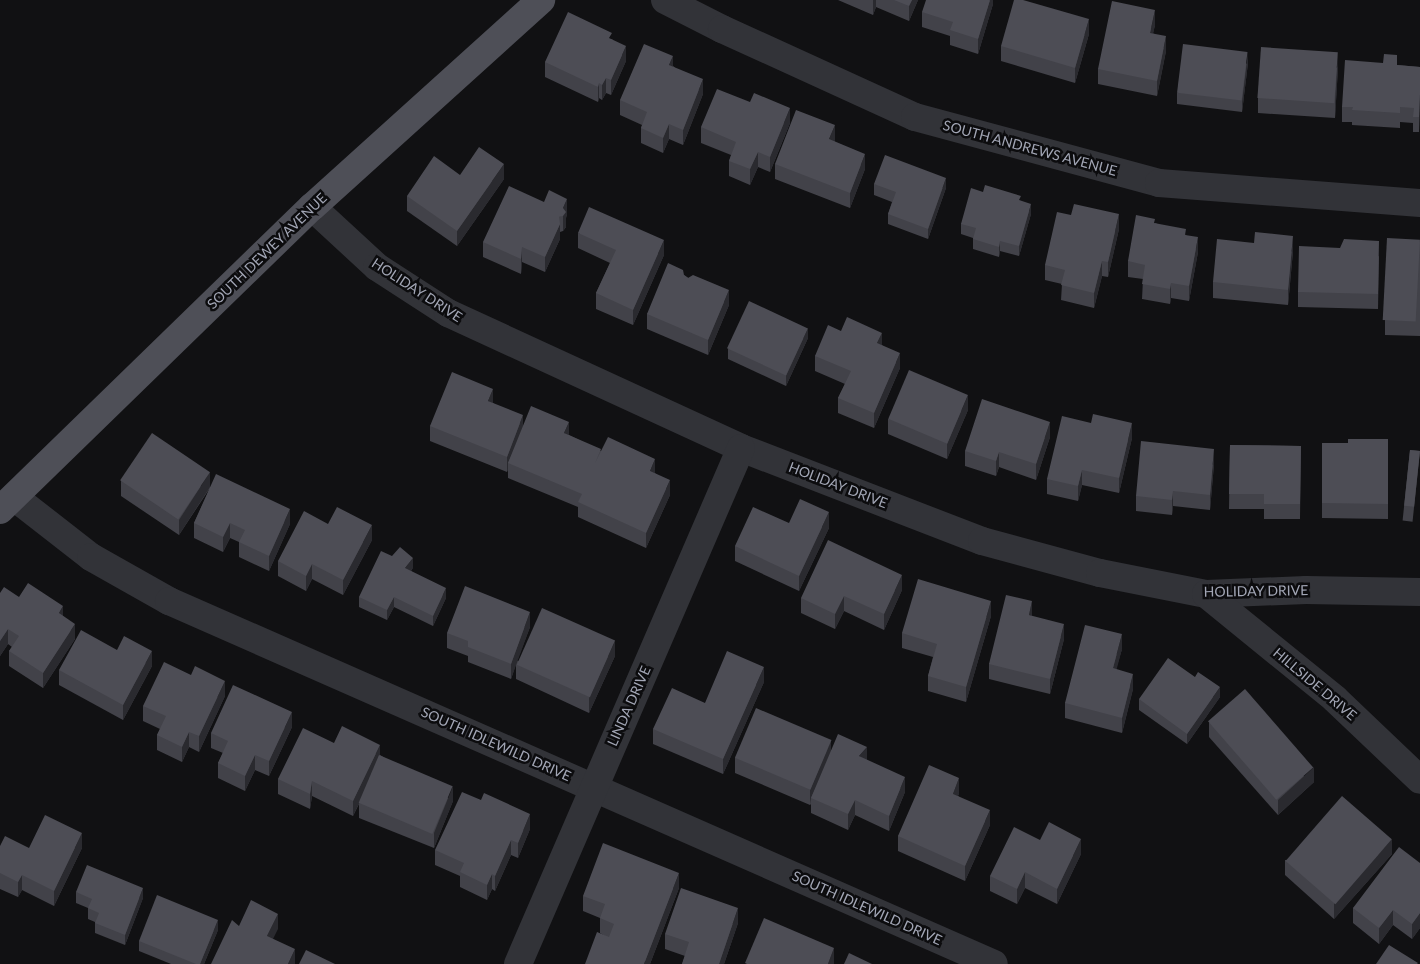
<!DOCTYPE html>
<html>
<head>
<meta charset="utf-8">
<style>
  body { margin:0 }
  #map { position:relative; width:1420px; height:964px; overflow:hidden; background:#111113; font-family:Lato,sans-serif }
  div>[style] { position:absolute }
  .street>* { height:28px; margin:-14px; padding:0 14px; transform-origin:14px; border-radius:14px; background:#323338 }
  .primary>* { height:28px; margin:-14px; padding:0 14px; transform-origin:14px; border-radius:14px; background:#4e4f57 }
  .wall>* { inset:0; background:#424249; transform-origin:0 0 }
  .shaded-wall>* { inset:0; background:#2a2a2f }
  .building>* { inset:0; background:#4d4d55; transform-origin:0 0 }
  span { translate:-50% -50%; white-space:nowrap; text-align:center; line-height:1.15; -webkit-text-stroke:5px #0c0c0e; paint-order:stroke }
  .street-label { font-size:14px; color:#a2a6b5 }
</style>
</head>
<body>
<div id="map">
  <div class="street">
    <div style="left:665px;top:0;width:64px;rotate:27deg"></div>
    <div style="left:722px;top:29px;width:212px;rotate:24.5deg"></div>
    <div style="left:915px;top:117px;width:253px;rotate:15.1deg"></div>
    <div style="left:1159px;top:183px;width:262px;rotate:4.4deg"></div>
    <div style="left:312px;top:207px;width:88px;rotate:42.7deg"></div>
    <div style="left:377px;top:267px;width:85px;rotate:32.9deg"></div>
    <div style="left:448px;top:313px;width:323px;rotate:24.7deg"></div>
    <div style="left:741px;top:448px;width:258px;rotate:21.1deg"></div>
    <div style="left:982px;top:541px;width:122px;rotate:15.2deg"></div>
    <div style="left:1100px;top:573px;width:108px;rotate:11.2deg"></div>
    <div style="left:1206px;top:594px;width:100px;rotate:-2.3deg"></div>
    <div style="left:1306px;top:590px;width:114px;rotate:1deg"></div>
    <div style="left:14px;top:497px;width:98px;rotate:37.9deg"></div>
    <div style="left:91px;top:557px;width:90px;rotate:29.4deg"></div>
    <div style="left:169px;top:601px;width:901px;rotate:23.75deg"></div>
    <div style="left:1206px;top:594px;width:166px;rotate:39.1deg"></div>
    <div style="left:1335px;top:699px;width:117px;rotate:43.6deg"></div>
    <div style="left:518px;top:964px;width:562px;rotate:-66.63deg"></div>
  </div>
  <div class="primary">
    <div style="left:0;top:510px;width:435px;rotate:-44.2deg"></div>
    <div style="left:312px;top:207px;width:309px;rotate:-42.1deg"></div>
  </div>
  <div class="wall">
    <div style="clip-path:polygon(838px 0,918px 0,909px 21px,876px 7px,873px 15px)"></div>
    <div style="clip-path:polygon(993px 0,993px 4px,978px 54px,950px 45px,950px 36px,922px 27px,922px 12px)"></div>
    <div style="clip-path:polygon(1155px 25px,1153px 33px,1166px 51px,1157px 96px,1098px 84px,1098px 69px)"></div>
    <div style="clip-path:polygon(1089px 34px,1075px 83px,1001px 61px,1001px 46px)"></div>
    <div style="clip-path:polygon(612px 39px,626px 61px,611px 95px,606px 93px,602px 100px,599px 98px,598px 102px,545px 77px,545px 62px)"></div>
    <div style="clip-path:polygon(1248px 63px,1242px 112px,1177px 104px,1177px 93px)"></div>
    <div style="clip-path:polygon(1397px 65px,1420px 67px,1419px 132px,1413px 132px,1413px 123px,1400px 122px,1400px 128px,1352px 125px,1352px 122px,1342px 122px,1342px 107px)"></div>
    <div style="clip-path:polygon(673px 66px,703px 94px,683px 145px,669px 139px,663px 153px,641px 143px,641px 128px,642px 125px,620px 115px,620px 100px)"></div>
    <div style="clip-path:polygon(1338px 67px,1335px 118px,1258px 113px,1258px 98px)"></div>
    <div style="clip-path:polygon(790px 123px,770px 172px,758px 167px,750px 185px,729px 176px,729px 161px,731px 155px,701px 143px,701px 127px)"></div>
    <div style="clip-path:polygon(835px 140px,834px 141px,865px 169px,850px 208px,775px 179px,775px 164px)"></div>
    <div style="clip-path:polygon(504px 179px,457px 246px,407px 211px,407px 196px)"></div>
    <div style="clip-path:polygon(874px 184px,946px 188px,928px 239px,888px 224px,888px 214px,892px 202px,874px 195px)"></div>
    <div style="clip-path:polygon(983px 192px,1021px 201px,1031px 214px,1019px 256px,1000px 251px,999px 257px,973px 249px,973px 238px,961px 234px,961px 224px)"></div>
    <div style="clip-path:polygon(567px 214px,566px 218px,566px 227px,563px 231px,560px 232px,560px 239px,545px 272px,522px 262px,521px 274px,483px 257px,483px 242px)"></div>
    <div style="clip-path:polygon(1155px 223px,1186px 235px,1198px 252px,1189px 301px,1171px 298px,1170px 304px,1142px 299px,1143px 279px,1128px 277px,1128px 261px)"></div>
    <div style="clip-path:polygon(1119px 229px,1108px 277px,1102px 276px,1094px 308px,1061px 300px,1062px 284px,1045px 280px,1045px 265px)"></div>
    <div style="clip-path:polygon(578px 233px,664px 255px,633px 325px,596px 309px,596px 293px,610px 263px,578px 248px)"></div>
    <div style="clip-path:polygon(1420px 240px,1420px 336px,1385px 335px,1385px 320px)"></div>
    <div style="clip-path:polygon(1293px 251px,1288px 305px,1213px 298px,1213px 282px)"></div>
    <div style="clip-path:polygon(1379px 256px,1378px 309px,1298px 307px,1298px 292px)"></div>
    <div style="clip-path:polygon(684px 275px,729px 305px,708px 355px,647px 329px,647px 314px)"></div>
    <div style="clip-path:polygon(841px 331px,882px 345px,900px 368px,874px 428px,838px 413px,838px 398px,845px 384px,815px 371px,815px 356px)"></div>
    <div style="clip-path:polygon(808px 338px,786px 386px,728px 359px,728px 349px)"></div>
    <div style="clip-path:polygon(493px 403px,523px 426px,569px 435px,601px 451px,655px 473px,670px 495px,646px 548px,578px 517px,578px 507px,508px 478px,508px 469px,507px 472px,430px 441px,430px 426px)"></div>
    <div style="clip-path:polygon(968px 410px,947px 459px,888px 434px,888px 419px)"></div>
    <div style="clip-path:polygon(1050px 437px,1036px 480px,999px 467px,996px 476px,965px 466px,965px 451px)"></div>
    <div style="clip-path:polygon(1132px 438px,1119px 493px,1082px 485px,1078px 501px,1047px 494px,1047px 479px)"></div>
    <div style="clip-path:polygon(1388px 439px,1388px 519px,1322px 518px,1322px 443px,1348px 443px)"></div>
    <div style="clip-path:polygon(1230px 445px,1301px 446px,1300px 519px,1264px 519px,1264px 509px,1229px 509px)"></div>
    <div style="left:1410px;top:450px;width:10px;height:71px;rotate:6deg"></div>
    <div style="clip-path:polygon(1214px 464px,1210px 510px,1173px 506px,1172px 515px,1136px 511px,1136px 496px)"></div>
    <div style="clip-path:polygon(121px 481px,210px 487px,290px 524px,269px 571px,239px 557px,239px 542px,230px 538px,223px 552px,194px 538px,194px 523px,210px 488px,179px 535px,121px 496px)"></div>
    <div style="clip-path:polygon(789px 523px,829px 528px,799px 591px,735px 561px,735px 546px)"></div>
    <div style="clip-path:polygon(372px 540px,343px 595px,312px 579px,306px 591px,278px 576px,278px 561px)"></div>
    <div style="clip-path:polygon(413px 568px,411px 571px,446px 598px,433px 626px,394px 607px,387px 620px,359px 607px,359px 597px)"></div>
    <div style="clip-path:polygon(902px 590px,884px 630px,844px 611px,835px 629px,801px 613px,801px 598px)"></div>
    <div style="clip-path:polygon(0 593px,19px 597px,63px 616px,75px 639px,43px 688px,9px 666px,9px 651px,12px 647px,8px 644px,0 656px)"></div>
    <div style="clip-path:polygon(991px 616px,966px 702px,928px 691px,928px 676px,933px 657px,902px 648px,902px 633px)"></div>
    <div style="clip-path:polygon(1032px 616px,1064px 639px,1050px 694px,989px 679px,989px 664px)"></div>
    <div style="clip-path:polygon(530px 627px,517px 661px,615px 656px,589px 713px,516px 679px,516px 664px,511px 679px,468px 662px,468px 656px,447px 648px,447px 633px)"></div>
    <div style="clip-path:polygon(1122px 649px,1116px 669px,1133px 689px,1122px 733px,1065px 718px,1065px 703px)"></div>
    <div style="clip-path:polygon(117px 650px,152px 666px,123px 720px,59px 685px,59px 670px)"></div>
    <div style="clip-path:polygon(764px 682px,723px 774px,653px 744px,653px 729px,705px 703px)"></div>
    <div style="clip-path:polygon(225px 696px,199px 752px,189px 747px,182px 762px,157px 750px,157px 735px,160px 729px,143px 721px,143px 706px)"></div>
    <div style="clip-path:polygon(1220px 697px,1187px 744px,1139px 710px,1139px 699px)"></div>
    <div style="clip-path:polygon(1209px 722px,1314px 782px,1278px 815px,1209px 737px)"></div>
    <div style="clip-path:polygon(292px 727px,269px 776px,255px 770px,245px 791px,218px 778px,218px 763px,223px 753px,211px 748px,211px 733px)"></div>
    <div style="clip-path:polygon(334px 743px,380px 755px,453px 801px,434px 848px,359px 818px,359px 804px,353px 816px,312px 796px,310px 809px,278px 794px,278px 779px)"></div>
    <div style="clip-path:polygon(831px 750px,867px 760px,905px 792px,889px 831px,855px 815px,848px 830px,811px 813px,811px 804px,810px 805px,735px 773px,735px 758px)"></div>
    <div style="clip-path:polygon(959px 793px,958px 796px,990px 825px,965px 881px,898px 851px,898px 836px)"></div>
    <div style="clip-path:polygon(530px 829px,518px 858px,511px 855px,495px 891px,492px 889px,487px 900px,460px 887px,460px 876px,435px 865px,435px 850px)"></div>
    <div style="clip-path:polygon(0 846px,29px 848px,82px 848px,54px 906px,22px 890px,18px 897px,0 889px)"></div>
    <div style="clip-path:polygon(1081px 854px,1057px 904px,1025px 888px,1017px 904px,990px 891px,990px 876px)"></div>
    <div style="clip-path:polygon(1392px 854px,1334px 919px,1285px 875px,1285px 860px)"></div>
    <div style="clip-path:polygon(1420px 863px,1420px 928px,1412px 939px,1393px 925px,1379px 944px,1353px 923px,1353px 908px)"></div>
    <div style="clip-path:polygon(679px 888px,650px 964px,600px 933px,600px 918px,583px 911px,583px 896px)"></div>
    <div style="clip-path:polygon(76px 892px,143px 898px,125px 945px,95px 933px,95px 922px,88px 919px,88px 908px,76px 903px)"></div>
    <div style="clip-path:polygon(738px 923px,724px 964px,682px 964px,685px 956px,665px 949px,665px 934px)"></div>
    <div style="clip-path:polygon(218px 930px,204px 964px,171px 964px,139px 951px,139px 941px)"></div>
  </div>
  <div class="shaded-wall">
    <div style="clip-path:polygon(873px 0,876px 0,876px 7px,873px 15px)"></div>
    <div style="clip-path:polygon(912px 0,918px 0,909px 21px,909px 6px)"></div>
    <div style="clip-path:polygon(990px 0,993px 0,993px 4px,978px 54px,978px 39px)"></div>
    <div style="clip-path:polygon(1155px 10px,1155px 25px,1150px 48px,1150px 33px)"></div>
    <div style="clip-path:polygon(1089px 19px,1089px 34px,1075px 83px,1075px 68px)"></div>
    <div style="clip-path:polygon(1166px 36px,1166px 51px,1157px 96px,1157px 81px)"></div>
    <div style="clip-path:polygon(626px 46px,626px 61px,611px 95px,611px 80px)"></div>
    <div style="clip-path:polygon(1248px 52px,1248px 63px,1242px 112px,1242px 102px)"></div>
    <div style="clip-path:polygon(1338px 52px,1338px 67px,1335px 118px,1335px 103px)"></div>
    <div style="clip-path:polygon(673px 56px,673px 71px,669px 65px)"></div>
    <div style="clip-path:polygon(606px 78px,606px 93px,602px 100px,602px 85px)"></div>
    <div style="clip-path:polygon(703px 79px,703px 94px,683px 145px,683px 130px)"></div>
    <div style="clip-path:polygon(599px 83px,599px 98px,598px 102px,598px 87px)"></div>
    <div style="clip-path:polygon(1420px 94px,1420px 109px,1419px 132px,1419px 117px)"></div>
    <div style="clip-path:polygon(790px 108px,790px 123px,770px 172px,770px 157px)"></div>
    <div style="clip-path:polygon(669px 124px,669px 139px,663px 153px,663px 138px)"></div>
    <div style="clip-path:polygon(835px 125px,835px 140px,829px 154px,829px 139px)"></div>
    <div style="clip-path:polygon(758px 152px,758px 167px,750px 185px,750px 169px)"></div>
    <div style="clip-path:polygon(865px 154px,865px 169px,850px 208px,850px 193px)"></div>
    <div style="clip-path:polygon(504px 164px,504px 179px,457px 246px,457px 231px)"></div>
    <div style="clip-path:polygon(946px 178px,946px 188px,928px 239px,928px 229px)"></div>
    <div style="clip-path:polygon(567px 199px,567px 214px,566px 218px,566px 227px,563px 231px,563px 208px)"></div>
    <div style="clip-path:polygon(1031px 204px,1031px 214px,1019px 256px,1019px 246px)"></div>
    <div style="clip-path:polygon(1119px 214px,1119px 229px,1108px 277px,1108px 262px)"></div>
    <div style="clip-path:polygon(560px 224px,560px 239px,545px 272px,545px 257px)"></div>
    <div style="clip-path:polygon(1293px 236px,1293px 251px,1288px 305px,1288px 290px)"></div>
    <div style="clip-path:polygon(1198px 237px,1198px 252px,1189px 301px,1189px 286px)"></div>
    <div style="clip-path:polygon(664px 240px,664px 255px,633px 325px,633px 310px)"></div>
    <div style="clip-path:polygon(1000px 241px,1000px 251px,999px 257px,999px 247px)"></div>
    <div style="clip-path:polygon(522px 247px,522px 262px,521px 274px,521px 259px)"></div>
    <div style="clip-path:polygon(1102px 261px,1102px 276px,1094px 308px,1094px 293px)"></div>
    <div style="clip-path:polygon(1171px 283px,1171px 298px,1170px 304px,1170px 289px)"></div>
    <div style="clip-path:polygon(729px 290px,729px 305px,708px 355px,708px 340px)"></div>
    <div style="clip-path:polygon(808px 328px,808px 338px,786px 386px,786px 376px)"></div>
    <div style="clip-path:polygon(882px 333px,882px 348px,877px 343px)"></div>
    <div style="clip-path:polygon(900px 353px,900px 368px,874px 428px,874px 413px)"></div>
    <div style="clip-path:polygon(493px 389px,493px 404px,488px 401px)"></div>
    <div style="clip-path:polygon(968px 395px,968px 410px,947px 459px,947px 444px)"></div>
    <div style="clip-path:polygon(523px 415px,523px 430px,508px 463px,508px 469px,507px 472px,507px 457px)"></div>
    <div style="clip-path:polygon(569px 422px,569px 437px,564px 433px)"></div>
    <div style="clip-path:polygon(1050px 422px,1050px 437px,1036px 480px,1036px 464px)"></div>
    <div style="clip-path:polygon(1132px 423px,1132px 438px,1119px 493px,1119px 478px)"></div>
    <div style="clip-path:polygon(1214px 449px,1214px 464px,1210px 510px,1210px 495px)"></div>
    <div style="clip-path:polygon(999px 452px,999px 467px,996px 476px,996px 461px)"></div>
    <div style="clip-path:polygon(655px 459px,655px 474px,650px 471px)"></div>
    <div style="clip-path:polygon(1082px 470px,1082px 485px,1078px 501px,1078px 486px)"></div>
    <div style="clip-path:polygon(210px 472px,210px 487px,179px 535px,179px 520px)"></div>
    <div style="clip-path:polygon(670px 480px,670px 495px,646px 548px,646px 533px)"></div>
    <div style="clip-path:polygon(1173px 491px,1173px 506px,1172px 515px,1172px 500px)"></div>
    <div style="clip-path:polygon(290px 509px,290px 524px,269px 571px,269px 556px)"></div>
    <div style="clip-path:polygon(829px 512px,829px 528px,799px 591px,799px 576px)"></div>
    <div style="clip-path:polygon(230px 523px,230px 538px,223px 552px,223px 537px)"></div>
    <div style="clip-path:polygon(372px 525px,372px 540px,343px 595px,343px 580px)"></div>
    <div style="clip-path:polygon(413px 558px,413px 568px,405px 578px,405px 568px)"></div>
    <div style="clip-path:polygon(312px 564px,312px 579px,306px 591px,306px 576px)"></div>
    <div style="clip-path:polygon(902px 575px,902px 590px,884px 630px,884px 614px)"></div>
    <div style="clip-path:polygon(446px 588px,446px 598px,433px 626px,433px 616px)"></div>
    <div style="clip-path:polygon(844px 596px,844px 611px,835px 629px,835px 614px)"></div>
    <div style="clip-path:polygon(394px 597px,394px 607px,387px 620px,387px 610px)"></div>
    <div style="clip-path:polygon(991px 601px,991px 616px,966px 702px,966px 687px)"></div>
    <div style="clip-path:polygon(1032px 601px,1032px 616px,1029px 615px)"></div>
    <div style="clip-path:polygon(63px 606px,63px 621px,59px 613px)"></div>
    <div style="clip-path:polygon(530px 612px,530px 627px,511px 679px,511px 664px)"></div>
    <div style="clip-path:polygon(75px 624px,75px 639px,43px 688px,43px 673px)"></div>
    <div style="clip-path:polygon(1064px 624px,1064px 639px,1050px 694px,1050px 679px)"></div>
    <div style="clip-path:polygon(8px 629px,8px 644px,0 656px,0 641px)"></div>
    <div style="clip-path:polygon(1122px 634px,1122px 649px,1113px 683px,1113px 668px)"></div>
    <div style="clip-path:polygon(615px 641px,615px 656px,589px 713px,589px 698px)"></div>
    <div style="clip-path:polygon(152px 651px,152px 666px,123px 720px,123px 705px)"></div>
    <div style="clip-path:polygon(764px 667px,764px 682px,723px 774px,723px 759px)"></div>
    <div style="clip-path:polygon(1133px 674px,1133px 689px,1122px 733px,1122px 718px)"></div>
    <div style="clip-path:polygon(225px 681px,225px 696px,199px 752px,199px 736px)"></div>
    <div style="clip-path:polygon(1220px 687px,1220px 697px,1187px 744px,1187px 734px)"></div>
    <div style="clip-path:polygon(292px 712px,292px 727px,269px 776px,269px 761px)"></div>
    <div style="clip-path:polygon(189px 732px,189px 747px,182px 762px,182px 747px)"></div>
    <div style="clip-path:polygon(831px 740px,831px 755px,811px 798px,810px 805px,810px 790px)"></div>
    <div style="clip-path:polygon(380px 745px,380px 760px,353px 816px,353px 801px)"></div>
    <div style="clip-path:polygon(867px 747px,867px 762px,859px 756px)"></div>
    <div style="clip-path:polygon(255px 755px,255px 770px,245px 791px,245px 776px)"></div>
    <div style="clip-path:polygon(1314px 767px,1314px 782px,1278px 815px,1278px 800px)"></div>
    <div style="clip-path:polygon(905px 777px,905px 792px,889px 831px,889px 816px)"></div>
    <div style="clip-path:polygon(959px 778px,959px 793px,953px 809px,953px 794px)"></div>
    <div style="clip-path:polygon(312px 781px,312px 796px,310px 809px,310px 794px)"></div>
    <div style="clip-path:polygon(453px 786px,453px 801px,434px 848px,434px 833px)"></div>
    <div style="clip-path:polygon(855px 800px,855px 815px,848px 830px,848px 814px)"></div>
    <div style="clip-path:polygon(990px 810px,990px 825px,965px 881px,965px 866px)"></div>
    <div style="clip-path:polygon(530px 814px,530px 829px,518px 858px,518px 843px)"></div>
    <div style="clip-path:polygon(82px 833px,82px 848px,54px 906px,54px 891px)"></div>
    <div style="clip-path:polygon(1081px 839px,1081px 854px,1057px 904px,1057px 889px)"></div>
    <div style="clip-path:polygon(1392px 839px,1392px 854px,1334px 919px,1334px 904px)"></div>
    <div style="clip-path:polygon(511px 840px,511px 855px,495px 891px,495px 876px)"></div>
    <div style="clip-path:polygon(1025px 872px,1025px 888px,1017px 904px,1017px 889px)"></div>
    <div style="clip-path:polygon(679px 873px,679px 888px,650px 964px,644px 964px)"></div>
    <div style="clip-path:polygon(492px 874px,492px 889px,487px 900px,487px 885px)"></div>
    <div style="clip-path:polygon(22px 875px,22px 890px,18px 897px,18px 882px)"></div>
    <div style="clip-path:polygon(143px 888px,143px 898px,125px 945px,125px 935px)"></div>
    <div style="clip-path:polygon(738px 908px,738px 923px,724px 964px,719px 964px)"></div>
    <div style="clip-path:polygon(1393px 910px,1393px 925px,1379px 944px,1379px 928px)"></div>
    <div style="clip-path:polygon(1420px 913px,1420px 928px,1412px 939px,1412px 924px)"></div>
    <div style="clip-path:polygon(278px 914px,278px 929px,267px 951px,267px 936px)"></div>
    <div style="clip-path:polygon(218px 920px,218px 930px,204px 964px,200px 964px)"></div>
    <div style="clip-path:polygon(834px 948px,834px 964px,828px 964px)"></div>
    <div style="clip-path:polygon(295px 949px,295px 964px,288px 964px)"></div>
  </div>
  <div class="building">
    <div style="clip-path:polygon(894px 0,912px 0,909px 6px)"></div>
    <div style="clip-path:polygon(926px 0,990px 0,978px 39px,950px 30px,953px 22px,922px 12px)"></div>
    <div style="clip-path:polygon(1014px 0,1023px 0,1089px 19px,1075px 68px,1001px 46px)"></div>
    <div style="clip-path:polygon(1112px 1px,1155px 10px,1150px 33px,1166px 36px,1157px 81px,1098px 69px)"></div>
    <div style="clip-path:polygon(568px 12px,612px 33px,609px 38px,626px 46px,611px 80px,606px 78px,602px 85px,599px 83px,598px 87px,545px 62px)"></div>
    <div style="clip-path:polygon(644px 44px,673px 56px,669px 65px,703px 79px,683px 130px,669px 124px,663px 138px,641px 128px,647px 112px,620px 100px)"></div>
    <div style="left:1183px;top:44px;width:65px;height:49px;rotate:7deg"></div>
    <div style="left:1261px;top:47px;width:77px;height:51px;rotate:4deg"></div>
    <div style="clip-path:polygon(1384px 54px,1397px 55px,1397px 65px,1420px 67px,1420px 94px,1419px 117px,1413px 117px,1414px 108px,1400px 107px,1400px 113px,1352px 110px,1353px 107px,1342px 107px,1345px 60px,1383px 63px)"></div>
    <div style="clip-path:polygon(717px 89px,750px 102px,754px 93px,790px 108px,770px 157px,758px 152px,750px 169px,729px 161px,736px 142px,701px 127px)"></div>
    <div style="clip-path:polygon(796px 110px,835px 125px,829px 139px,865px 154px,850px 193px,775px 164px)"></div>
    <div style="clip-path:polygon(479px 147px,504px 164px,457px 231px,407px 196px,434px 156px,460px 175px)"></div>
    <div style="clip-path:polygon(885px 155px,946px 178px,928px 229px,888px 214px,896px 192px,874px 184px)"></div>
    <div style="clip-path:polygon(985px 185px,1021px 196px,1019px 200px,1031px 204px,1019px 246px,1000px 241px,999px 247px,973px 239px,976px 228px,961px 224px,971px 188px,983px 192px)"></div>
    <div style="clip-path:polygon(509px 186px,544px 202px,549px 190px,567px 199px,563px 208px,566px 212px,563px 216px,559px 217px,560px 224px,545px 257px,522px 247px,521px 259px,483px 242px)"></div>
    <div style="clip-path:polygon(1074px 204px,1119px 214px,1108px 262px,1102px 261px,1094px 293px,1061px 285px,1065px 270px,1045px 265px,1057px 212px,1071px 215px)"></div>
    <div style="clip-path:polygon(589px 207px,664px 240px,633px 310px,596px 293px,616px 250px,578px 233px)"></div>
    <div style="clip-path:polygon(1136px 215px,1155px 219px,1154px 223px,1186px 229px,1185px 235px,1198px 237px,1189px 286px,1171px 283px,1170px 289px,1142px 284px,1145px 265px,1128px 261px)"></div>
    <div style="clip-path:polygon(1255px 232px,1293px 236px,1288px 290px,1213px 282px,1217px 239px,1254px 243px)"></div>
    <div style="left:1387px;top:238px;width:33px;height:82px;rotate:3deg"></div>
    <div style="clip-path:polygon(1344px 239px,1379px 241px,1378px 294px,1298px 292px,1299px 246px,1340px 248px)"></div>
    <div style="clip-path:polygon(668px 263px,683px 270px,684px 275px,688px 278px,693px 275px,729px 290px,708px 340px,647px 314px)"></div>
    <div style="left:749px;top:301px;width:65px;height:52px;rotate:25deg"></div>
    <div style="clip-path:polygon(847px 317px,882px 333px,877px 343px,900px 353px,874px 413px,838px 398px,851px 371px,815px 356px,828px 325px,841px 331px)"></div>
    <div style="left:909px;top:370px;width:64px;height:53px;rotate:23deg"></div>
    <div style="clip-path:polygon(452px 372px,493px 389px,488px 401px,523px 415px,507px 457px,430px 426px)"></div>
    <div style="clip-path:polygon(982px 399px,1050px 422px,1036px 464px,999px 452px,996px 461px,965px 451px)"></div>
    <div style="clip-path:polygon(531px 406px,569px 422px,564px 433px,601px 449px,595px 463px,608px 437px,655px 459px,650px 471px,670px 480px,646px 533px,578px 502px,582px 494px,508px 463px)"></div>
    <div style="clip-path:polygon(1093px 414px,1132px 423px,1119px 478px,1082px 470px,1078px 486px,1047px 479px,1062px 416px,1091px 423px)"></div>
    <div style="left:152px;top:433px;width:70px;height:57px;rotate:34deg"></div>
    <div style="clip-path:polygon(1348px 439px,1388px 439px,1388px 504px,1322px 503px,1322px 443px,1348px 443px)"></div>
    <div style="clip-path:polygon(1141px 441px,1214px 449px,1210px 495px,1173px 491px,1172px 500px,1136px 496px)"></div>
    <div style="clip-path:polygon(1230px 445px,1301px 446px,1300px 504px,1264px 504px,1264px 494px,1229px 494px)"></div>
    <div style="left:1410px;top:450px;width:10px;height:56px;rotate:6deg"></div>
    <div style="clip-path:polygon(216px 474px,290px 509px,269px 556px,239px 542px,245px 530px,230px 523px,223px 537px,194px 523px)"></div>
    <div style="clip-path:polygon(800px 499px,829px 512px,799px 576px,735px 546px,753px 507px,789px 523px)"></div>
    <div style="clip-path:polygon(337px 507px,372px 525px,343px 580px,312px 564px,306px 576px,278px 561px,304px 511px,328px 524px)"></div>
    <div style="clip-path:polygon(828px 540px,902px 575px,884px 614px,844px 596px,835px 614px,801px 598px)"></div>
    <div style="clip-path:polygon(400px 547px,413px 558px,405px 568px,446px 588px,433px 616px,394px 597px,387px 610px,359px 597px,381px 551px,392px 556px)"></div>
    <div style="clip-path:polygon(918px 579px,991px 601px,966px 687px,928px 676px,937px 644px,902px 633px)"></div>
    <div style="clip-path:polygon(28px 583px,63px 606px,59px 613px,75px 624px,43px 673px,9px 651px,19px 636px,8px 629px,0 641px,0 593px,4px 587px,19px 597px)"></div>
    <div style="clip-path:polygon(465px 586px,530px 612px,511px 664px,468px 647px,468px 641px,447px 633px)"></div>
    <div style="clip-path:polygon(1006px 595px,1032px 601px,1029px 615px,1064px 624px,1050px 679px,989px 664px)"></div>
    <div style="left:542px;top:608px;width:80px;height:62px;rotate:24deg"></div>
    <div style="clip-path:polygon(1085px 625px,1122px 634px,1113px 668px,1133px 674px,1122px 718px,1065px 703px)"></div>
    <div style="clip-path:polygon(81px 630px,117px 650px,124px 636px,152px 651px,123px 705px,59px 670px)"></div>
    <div style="clip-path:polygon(727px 651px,764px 667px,723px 759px,653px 729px,672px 688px,705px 703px)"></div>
    <div style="clip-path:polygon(1168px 658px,1195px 677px,1198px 672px,1220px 687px,1187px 734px,1139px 699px)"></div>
    <div style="clip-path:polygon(164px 662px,191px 675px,195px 666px,225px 681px,199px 736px,189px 732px,182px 747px,157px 735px,166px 716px,143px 706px)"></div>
    <div style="clip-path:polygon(233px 685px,292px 712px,269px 761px,255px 755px,245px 776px,218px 763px,228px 741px,211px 733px)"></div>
    <div style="left:1245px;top:689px;width:104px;height:49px;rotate:49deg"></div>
    <div style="left:756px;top:708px;width:82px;height:54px;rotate:23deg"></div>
    <div style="clip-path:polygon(342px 726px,380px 745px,353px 801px,312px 781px,310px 794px,278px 779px,303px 728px,334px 743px)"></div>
    <div style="clip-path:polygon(838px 734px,867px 747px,859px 756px,905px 777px,889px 816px,855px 800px,848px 814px,811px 798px)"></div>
    <div style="left:379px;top:755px;width:80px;height:52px;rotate:23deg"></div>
    <div style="clip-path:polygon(929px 765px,959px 778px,953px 794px,990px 810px,965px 866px,898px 836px)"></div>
    <div style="clip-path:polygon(462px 792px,481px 800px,484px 793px,530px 814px,518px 843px,511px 840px,495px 876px,492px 874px,487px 885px,460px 872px,464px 863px,435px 850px)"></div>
    <div style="left:1342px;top:796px;width:66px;height:86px;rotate:41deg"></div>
    <div style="clip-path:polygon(45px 815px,82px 833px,54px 891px,22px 875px,18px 882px,0 873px,0 846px,5px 836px,29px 848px)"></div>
    <div style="clip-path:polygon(1049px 822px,1081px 839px,1057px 889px,1025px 872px,1017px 889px,990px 876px,1014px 827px,1040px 840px)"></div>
    <div style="clip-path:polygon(603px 843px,679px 873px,644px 964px,585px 964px,597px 932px,609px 937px,614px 924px,600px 918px,605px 904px,583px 896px)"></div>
    <div style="clip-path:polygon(1399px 847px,1420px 863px,1420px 913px,1412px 924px,1393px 910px,1379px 928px,1353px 908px)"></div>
    <div style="clip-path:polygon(87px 865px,143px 888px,125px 935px,95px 923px,99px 913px,88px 908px,92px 899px,76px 892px)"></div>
    <div style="clip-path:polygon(681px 888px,738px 908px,719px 964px,682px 964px,689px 942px,665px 934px)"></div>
    <div style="clip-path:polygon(157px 895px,218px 920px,200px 964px,196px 964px,139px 941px)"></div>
    <div style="clip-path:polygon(251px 900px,278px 914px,267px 936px,295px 949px,288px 964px,211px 964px,232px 920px,239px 926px)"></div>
    <div style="clip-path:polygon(764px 918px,834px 948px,828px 964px,747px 964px,745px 963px)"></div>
    <div style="clip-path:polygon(1389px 945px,1418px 963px,1417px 964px,1376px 964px)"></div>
    <div style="clip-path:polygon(306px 950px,335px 964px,299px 964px)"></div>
    <div style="clip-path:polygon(849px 953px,872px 964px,844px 964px)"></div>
  </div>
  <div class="street-label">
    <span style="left:1030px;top:148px;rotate:15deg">SOUTH ANDREWS AVENUE</span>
    <span style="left:267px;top:251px;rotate:-44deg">SOUTH DEWEY AVENUE</span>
    <span style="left:417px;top:290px;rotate:33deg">HOLIDAY DRIVE</span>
    <span style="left:838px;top:485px;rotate:21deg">HOLIDAY DRIVE</span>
    <span style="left:1256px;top:591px;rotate:-1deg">HOLIDAY DRIVE</span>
    <span style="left:1315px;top:684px;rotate:40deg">HILLSIDE DRIVE</span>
    <span style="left:629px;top:706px;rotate:-66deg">LINDA DRIVE</span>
    <span style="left:496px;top:744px;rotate:24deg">SOUTH IDLEWILD DRIVE</span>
    <span style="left:867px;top:908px;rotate:24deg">SOUTH IDLEWILD DRIVE</span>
  </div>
</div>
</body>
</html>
